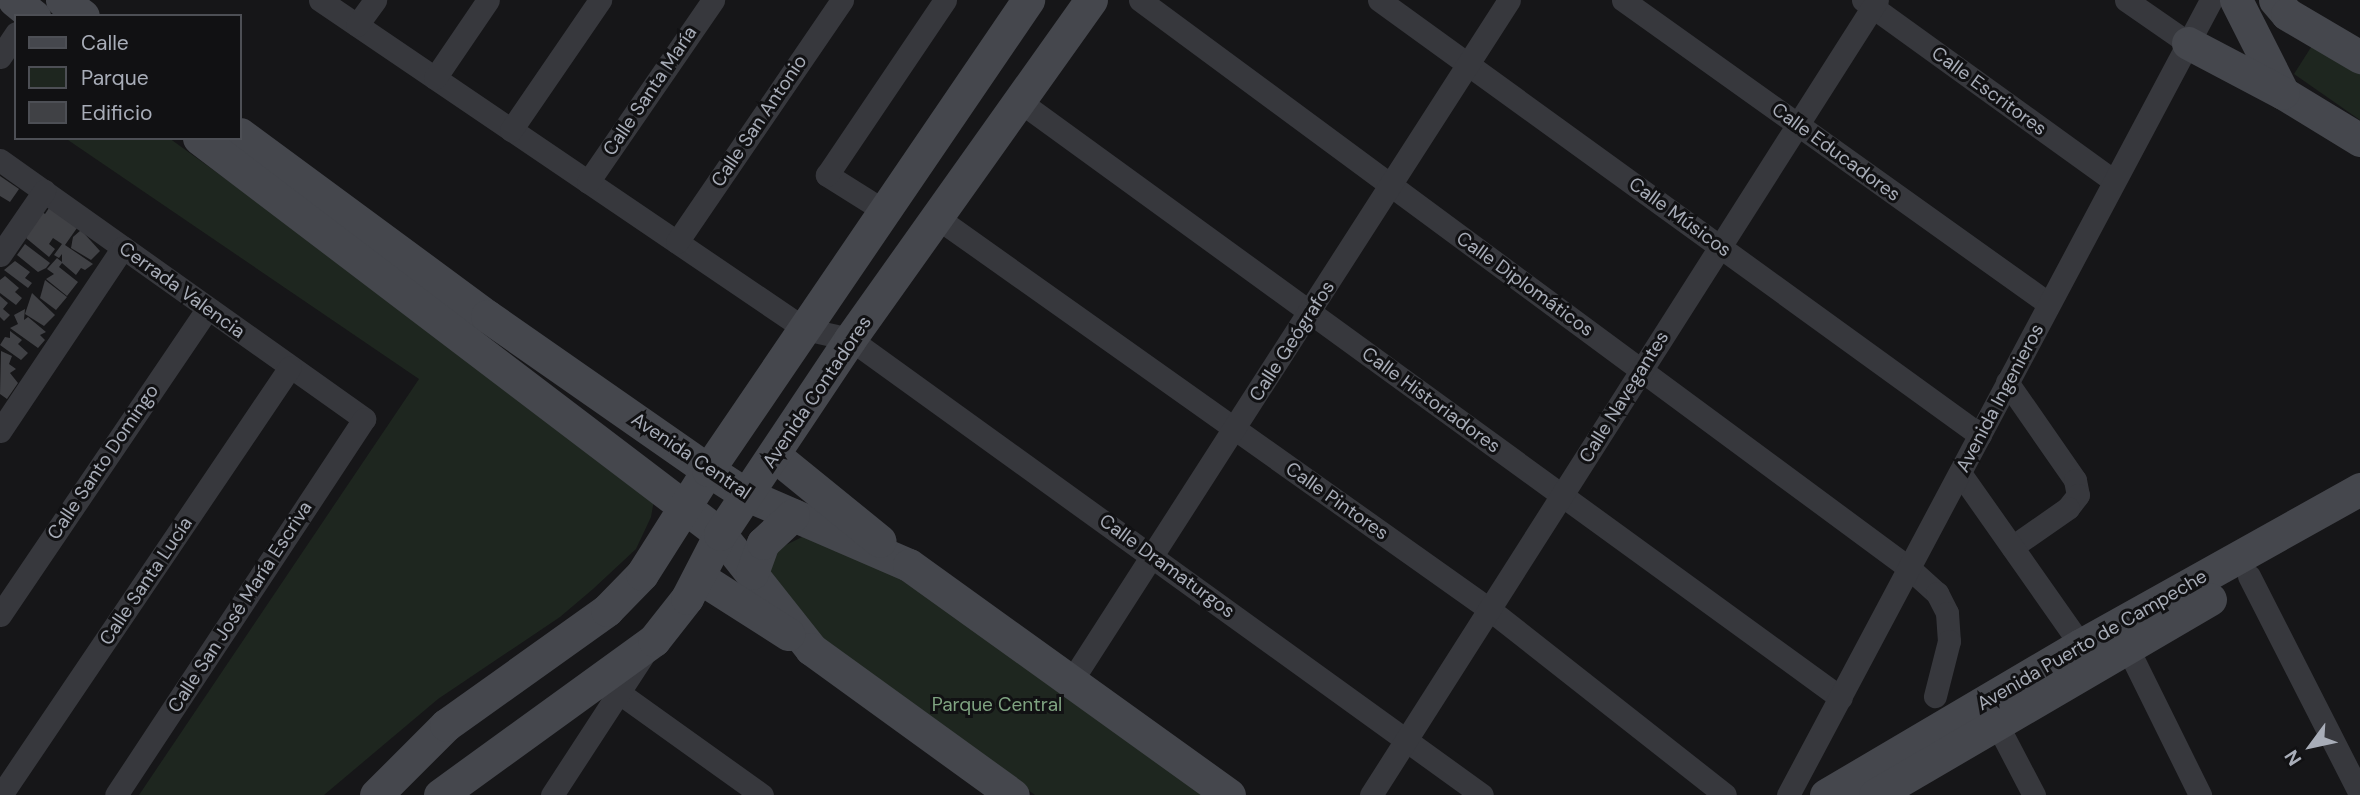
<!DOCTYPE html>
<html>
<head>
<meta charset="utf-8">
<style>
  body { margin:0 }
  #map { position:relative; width:2360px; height:795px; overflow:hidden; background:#161618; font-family:"DM Sans",sans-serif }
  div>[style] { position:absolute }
  .green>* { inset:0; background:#1e261f }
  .building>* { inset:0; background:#404145 }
  .street>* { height:23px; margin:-11.5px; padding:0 11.5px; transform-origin:11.5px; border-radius:11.5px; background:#37383d }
  .secondary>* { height:33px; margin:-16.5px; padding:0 16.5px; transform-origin:16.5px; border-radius:16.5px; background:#45474d }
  span { translate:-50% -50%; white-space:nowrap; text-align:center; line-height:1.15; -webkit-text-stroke:6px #111113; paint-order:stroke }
  .street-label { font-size:19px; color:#a8adb8 }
  .park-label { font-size:19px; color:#7fa381 }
  .legend { position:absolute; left:14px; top:14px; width:228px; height:126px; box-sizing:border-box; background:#111113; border:2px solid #4d4f55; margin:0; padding:9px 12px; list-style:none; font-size:21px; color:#a8adb8 }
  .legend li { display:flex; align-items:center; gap:14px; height:35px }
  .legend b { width:35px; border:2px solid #4d4f55 }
  .north { position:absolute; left:2276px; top:711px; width:70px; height:70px; -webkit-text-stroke:5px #111113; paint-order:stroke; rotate:237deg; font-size:19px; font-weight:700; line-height:28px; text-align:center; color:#a8adb8 }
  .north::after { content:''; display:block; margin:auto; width:24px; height:32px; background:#a8adb8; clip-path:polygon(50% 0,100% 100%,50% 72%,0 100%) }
</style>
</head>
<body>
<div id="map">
  <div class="green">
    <div style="clip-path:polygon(2315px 41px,2360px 68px,2360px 120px,2294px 74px)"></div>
    <div style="clip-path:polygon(65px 138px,169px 138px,656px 489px,651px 517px,636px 549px,593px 589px,560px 617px,438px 699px,324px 795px,139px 795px,419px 379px)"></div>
    <div style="clip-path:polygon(804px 536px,890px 572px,1030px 667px,1202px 795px,1035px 795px,824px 644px,768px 574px,774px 551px)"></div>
  </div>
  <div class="building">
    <div style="clip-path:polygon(0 176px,19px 189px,10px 202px,0 196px)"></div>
    <div style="clip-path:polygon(49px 208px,77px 228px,65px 245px,93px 264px,85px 270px,81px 268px,76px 275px,62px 263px,59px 267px,78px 282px,67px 296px,46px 279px,54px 274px,47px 269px,57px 258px,62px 262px,62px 254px,59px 258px,54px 255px,62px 244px,53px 238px,49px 244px,55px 249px,49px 257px,26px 238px,41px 211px,45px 214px)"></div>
    <div style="clip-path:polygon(81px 230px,100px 251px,91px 260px,71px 248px,73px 237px)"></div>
    <div style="clip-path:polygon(25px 244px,50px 263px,46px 268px,38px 272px,17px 255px)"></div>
    <div style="clip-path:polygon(15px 261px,30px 272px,25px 278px,32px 283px,28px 288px,4px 270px)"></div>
    <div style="clip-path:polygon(5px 276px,19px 288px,15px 292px,22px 298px,16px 305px,0 293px,0 280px)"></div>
    <div style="clip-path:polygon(45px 280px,67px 297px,56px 310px,40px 298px)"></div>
    <div style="clip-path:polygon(32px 293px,55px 315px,44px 326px,25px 314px)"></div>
    <div style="clip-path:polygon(0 296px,8px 303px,3px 309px,10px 315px,4px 321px,0 317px)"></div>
    <div style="clip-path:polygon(25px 309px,24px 320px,28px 317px,46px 332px,40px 335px,45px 340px,38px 348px,10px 328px,18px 324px,14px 315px)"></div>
    <div style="clip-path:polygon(10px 331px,22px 340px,18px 344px,28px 353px,21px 360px,0 345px,5px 337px,10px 338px)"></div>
    <div style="clip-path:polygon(1px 351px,12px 356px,9px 364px,16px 369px,10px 373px,18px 383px,7px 399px,0 394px)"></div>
  </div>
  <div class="street">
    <div style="left:320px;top:0;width:586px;rotate:34.15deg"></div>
    <div style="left:805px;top:329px;width:46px;rotate:12.5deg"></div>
    <div style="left:850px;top:339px;width:779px;rotate:35.81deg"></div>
    <div style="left:1140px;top:0;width:956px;rotate:36.45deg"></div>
    <div style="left:1909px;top:568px;width:38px;rotate:42deg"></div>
    <div style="left:1937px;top:593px;width:22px;rotate:63deg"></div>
    <div style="left:1947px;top:613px;width:28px;rotate:86deg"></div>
    <div style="left:1949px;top:641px;width:57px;rotate:104.3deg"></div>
    <div style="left:1379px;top:0;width:742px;rotate:35.9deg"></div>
    <div style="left:1623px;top:0;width:523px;rotate:35.51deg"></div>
    <div style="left:1863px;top:0;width:309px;rotate:35.8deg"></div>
    <div style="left:2126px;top:0;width:75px;rotate:34.7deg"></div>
    <div style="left:357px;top:25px;width:31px;rotate:-54deg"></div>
    <div style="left:0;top:57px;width:29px;rotate:-56deg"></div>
    <div style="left:435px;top:78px;width:94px;rotate:-55.8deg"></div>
    <div style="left:1022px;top:103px;width:1012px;rotate:36deg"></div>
    <div style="left:511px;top:130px;width:158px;rotate:-55.6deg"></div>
    <div style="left:0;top:160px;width:447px;rotate:35.4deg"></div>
    <div style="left:364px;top:419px;width:450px;rotate:123.4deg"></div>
    <div style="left:588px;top:182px;width:221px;rotate:-55.5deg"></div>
    <div style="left:886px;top:212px;width:70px;rotate:-147.9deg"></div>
    <div style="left:827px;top:175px;width:211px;rotate:-56deg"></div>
    <div style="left:939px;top:219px;width:674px;rotate:35.34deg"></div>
    <div style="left:1489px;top:609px;width:300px;rotate:38.2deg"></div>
    <div style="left:677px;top:242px;width:293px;rotate:-55.7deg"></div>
    <div style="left:0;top:255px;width:78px;rotate:-55.5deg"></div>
    <div style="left:2007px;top:382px;width:119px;rotate:55.2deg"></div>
    <div style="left:2075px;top:480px;width:15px;rotate:79deg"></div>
    <div style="left:2078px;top:495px;width:16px;rotate:128deg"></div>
    <div style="left:2068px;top:508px;width:68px;rotate:145.1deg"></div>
    <div style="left:0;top:431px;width:221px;rotate:-56.2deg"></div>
    <div style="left:1960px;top:473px;width:210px;rotate:54.9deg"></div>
    <div style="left:2249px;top:576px;width:245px;rotate:63deg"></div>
    <div style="left:0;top:615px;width:369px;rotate:-55.9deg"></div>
    <div style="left:2127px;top:647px;width:165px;rotate:63.7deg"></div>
    <div style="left:1072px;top:680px;width:808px;rotate:-57.27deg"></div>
    <div style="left:618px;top:692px;width:177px;rotate:35.6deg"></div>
    <div style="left:1990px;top:711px;width:95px;rotate:62.4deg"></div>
    <div style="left:1px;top:795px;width:516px;rotate:-55.97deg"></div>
    <div style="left:552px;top:795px;width:165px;rotate:-56.9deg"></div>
    <div style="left:1371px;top:795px;width:942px;rotate:-57.52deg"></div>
    <div style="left:1788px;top:795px;width:901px;rotate:-61.98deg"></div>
  </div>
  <div class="secondary">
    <div style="left:14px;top:0;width:26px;rotate:39deg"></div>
    <div style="left:62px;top:0;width:26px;rotate:37deg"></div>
    <div style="left:2236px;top:0;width:104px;rotate:63.2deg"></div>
    <div style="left:2283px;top:93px;width:90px;rotate:31.4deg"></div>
    <div style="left:2275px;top:0;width:18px;rotate:49deg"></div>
    <div style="left:2287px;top:14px;width:85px;rotate:30.5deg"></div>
    <div style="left:2188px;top:43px;width:107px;rotate:27.8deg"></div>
    <div style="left:240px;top:134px;width:307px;rotate:36.4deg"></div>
    <div style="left:487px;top:316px;width:269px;rotate:34.9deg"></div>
    <div style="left:708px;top:470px;width:46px;rotate:32.7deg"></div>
    <div style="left:747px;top:495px;width:176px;rotate:23.4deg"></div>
    <div style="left:909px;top:565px;width:394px;rotate:35.7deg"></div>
    <div style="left:199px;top:138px;width:654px;rotate:37.24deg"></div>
    <div style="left:720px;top:534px;width:147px;rotate:51.6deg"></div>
    <div style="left:811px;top:649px;width:249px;rotate:35.9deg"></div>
    <div style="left:774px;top:455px;width:136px;rotate:39.1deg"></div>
    <div style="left:752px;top:573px;width:32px;rotate:-70deg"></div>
    <div style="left:763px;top:543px;width:41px;rotate:-43deg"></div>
    <div style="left:699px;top:577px;width:106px;rotate:32.6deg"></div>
    <div style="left:376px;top:795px;width:99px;rotate:-45deg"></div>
    <div style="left:446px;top:725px;width:198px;rotate:-35.5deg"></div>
    <div style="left:607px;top:610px;width:50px;rotate:-45.8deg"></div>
    <div style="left:642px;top:574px;width:123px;rotate:-57.6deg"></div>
    <div style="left:708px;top:470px;width:569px;rotate:-55.75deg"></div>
    <div style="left:440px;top:795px;width:264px;rotate:-35.9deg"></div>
    <div style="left:654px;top:640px;width:53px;rotate:-51.8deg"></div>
    <div style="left:687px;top:598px;width:72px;rotate:-62.7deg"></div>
    <div style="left:720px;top:534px;width:234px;rotate:-56.3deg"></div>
    <div style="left:850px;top:339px;width:416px;rotate:-54.6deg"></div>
    <div style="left:1826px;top:795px;width:296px;rotate:-30.5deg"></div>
    <div style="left:2081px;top:645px;width:320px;rotate:-29.2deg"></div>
    <div style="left:1875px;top:795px;width:388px;rotate:-30.3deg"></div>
  </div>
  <div class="street-label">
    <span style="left:650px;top:91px;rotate:-56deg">Calle Santa María</span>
    <span style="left:1989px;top:91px;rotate:36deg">Calle Escritores</span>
    <span style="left:759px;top:121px;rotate:-56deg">Calle San Antonio</span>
    <span style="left:1836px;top:152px;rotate:36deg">Calle Educadores</span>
    <span style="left:1680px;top:217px;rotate:36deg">Calle Músicos</span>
    <span style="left:1525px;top:284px;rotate:36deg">Calle Diplomáticos</span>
    <span style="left:182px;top:290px;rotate:36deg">Cerrada Valencia</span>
    <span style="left:1292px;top:341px;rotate:-57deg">Calle Geógrafos</span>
    <span style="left:817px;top:392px;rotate:-56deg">Avenida Contadores</span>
    <span style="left:1624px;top:397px;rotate:-58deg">Calle Navegantes</span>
    <span style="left:2000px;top:398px;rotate:-62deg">Avenida Ingenieros</span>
    <span style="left:1431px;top:400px;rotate:36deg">Calle Historiadores</span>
    <span style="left:691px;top:456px;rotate:34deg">Avenida Central</span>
    <span style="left:103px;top:462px;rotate:-56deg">Calle Santo Domingo</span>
    <span style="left:1337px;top:501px;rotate:35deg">Calle Pintores</span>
    <span style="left:1167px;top:566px;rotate:36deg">Calle Dramaturgos</span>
    <span style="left:146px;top:581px;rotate:-56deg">Calle Santa Lucía</span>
    <span style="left:240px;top:607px;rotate:-57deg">Calle San José María Escriva</span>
    <span style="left:2092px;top:640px;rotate:-30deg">Avenida Puerto de Campeche</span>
  </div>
  <div class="park-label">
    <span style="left:997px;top:705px">Parque Central</span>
  </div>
  <ul class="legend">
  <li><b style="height:9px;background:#45474d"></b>Calle</li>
  <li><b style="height:19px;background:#1e261f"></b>Parque</li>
  <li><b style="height:19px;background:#404145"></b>Edificio</li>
  </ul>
  <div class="north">N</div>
</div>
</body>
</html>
